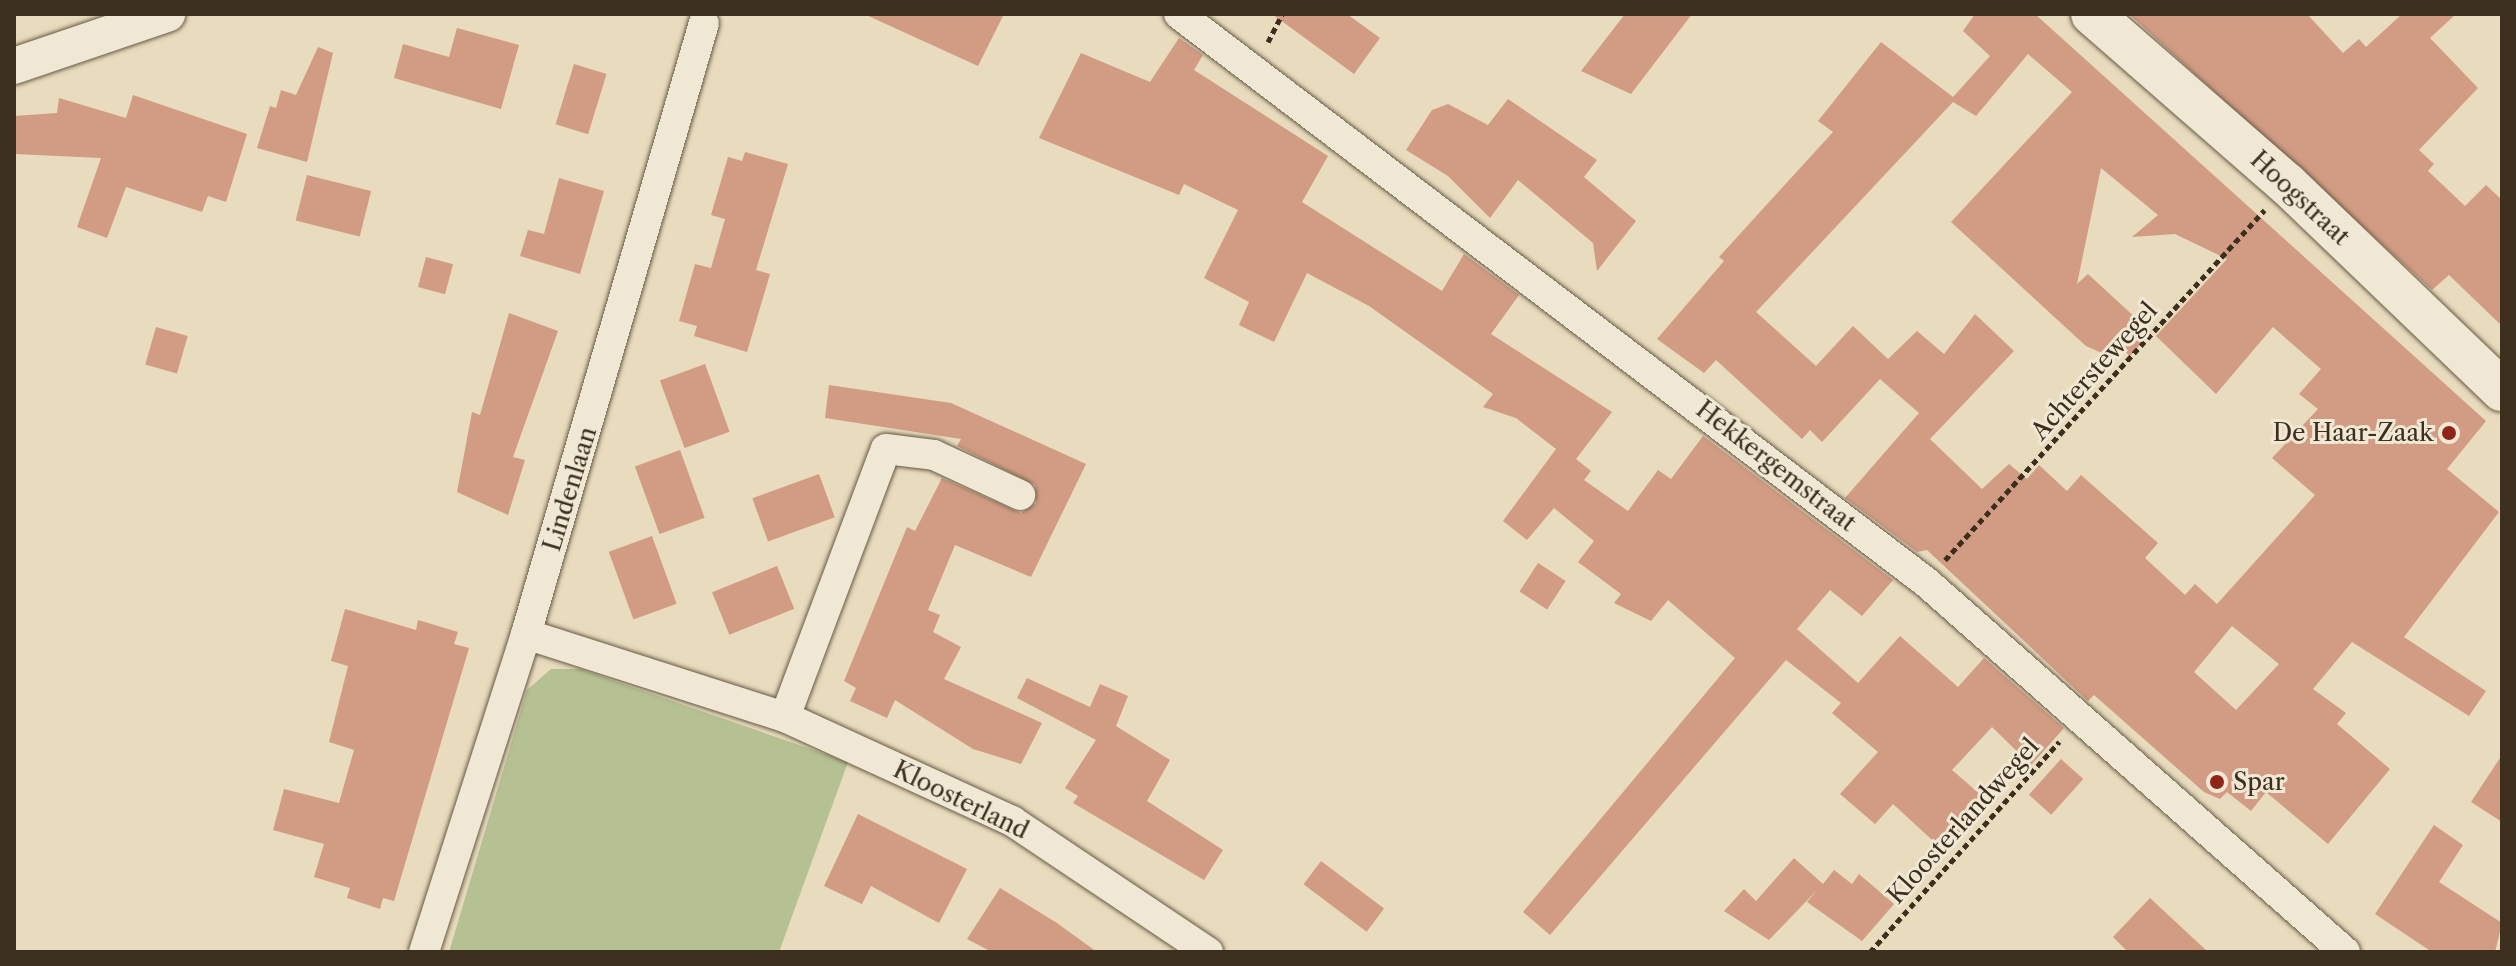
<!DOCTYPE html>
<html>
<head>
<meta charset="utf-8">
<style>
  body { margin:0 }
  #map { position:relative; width:2516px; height:966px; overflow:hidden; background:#e8dbbe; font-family:"Libre Caslon Text",serif }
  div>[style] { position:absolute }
  .green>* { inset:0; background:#b5c093 }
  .building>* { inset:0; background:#d29b84; transform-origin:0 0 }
  .path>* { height:5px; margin-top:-2.5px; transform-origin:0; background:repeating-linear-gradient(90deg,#3c2f1d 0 6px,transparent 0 10px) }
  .roads { filter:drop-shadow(0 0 2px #675a45) drop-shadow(0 0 2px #675a45) }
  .minor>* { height:30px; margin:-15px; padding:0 15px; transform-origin:15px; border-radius:15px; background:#f0e8d5 }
  .tertiary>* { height:36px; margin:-18px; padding:0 18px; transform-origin:18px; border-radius:18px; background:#f0e8d5 }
  .secondary>* { height:42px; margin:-21px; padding:0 21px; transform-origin:21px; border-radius:21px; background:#f0e8d5 }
  .dots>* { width:22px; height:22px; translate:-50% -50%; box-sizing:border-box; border:4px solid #f0e8d5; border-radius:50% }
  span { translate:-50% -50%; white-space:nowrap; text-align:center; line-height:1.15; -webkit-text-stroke:6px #f0e8d5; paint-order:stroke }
  .street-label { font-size:24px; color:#3c2f1d }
  .poi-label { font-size:24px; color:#3c2f1d }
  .right { translate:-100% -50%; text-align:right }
  .left { translate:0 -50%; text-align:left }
  .frame { position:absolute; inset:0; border:16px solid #3c2f1d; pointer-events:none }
</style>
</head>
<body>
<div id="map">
  <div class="green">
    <div style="clip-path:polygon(551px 669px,580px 669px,848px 762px,779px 952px,449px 952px,527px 690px)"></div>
  </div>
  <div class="building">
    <div style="clip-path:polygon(864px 14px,1004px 14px,978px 66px)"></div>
    <div style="clip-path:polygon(1272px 14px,1347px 14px,1380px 38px,1354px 74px)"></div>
    <div style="clip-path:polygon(1625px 14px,1692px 14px,1631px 94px,1581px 71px)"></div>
    <div style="clip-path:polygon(evenodd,1975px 14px,2035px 14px,2486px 421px,2447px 469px,2499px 512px,2404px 637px,2486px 691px,2469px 716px,2352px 642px,2313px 689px,2346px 713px,2337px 724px,2390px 769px,2328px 844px,2266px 792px,2251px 811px,2227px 792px,2220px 799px,2204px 792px,2094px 695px,2088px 701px,1927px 550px,1917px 552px,1845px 498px,1919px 413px,1880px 379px,1822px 442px,1810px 430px,1802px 439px,1716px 360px,1704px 373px,1657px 339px,1724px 261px,1719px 257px,1833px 132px,1818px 121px,1881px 42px,1953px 97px,1990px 56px,1963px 31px,1975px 14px,2028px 54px,2072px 92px,1951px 222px,2086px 346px,2104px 354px,2115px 342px,2130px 356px,2151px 332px,2088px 274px,2077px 284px,2101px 168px,2158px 215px,2132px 237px,2175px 234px,2227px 259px,2156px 336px,2216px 394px,2273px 327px,2321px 369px,2299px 394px,2318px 409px,2272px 458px,2315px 495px,2217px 604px,2195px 584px,2185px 595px,2145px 558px,2158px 543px,2081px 475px,2067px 491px,2039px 465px,2027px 479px,2009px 464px,1982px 489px,1930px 439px,2014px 351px,1975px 314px,1944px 354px,1917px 331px,1888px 359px,1853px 326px,1816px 366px,1756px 312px,1953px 102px,1976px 116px,2028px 54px,1975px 14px,2232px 626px,2279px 664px,2236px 710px,2194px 672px,2232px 626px)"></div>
    <div style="clip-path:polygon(2129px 14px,2307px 14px,2343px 53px,2359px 39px,2366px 47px,2402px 14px,2456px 14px,2430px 38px,2478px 88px,2419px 150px,2434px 164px,2428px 171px,2465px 206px,2486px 185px,2502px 200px,2502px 326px,2449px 275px,2432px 290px)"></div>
    <div style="clip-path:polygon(457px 28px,519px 45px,501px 109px,394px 78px,403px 44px,449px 57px)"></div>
    <div style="clip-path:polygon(1179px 38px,1203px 55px,1194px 70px,1328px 156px,1302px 202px,1442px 291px,1464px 254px,1519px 295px,1491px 334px,1612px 412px,1576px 459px,1591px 471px,1584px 480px,1628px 511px,1658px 470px,1671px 479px,1703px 436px,1893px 580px,1862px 616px,1830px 590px,1797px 629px,1858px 683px,1900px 636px,1958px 687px,1984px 658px,2064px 728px,2031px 765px,1992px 727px,1952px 770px,1989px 802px,1943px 850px,1893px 804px,1875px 824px,1840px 794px,1878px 752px,1832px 713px,1841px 703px,1786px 660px,1550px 935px,1523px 912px,1735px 658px,1668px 600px,1651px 621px,1614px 603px,1621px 594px,1578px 562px,1594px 541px,1554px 508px,1527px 540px,1503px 521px,1556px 449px,1516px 418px,1483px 407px,1493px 394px,1369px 306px,1307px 273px,1274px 342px,1239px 325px,1249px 302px,1204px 278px,1238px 210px,1184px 184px,1179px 195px,1039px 138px,1081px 53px,1150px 82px)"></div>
    <div style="clip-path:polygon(318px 47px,333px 53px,307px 162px,257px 148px,270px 106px,276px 108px,281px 90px,296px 95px)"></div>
    <div style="left:574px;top:64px;width:34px;height:63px;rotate:17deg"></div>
    <div style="clip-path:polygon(133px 95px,247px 134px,226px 202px,208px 196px,202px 212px,126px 187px,107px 238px,77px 227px,101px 158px,14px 154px,14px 116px,57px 113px,59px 98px,126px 118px)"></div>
    <div style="clip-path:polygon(1508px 99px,1597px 160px,1584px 177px,1636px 221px,1597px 271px,1593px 243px,1518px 180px,1490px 218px,1448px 176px,1406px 150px,1432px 110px,1448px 104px,1488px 125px)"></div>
    <div style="clip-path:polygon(745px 152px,788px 164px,756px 270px,770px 274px,747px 352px,694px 336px,697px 326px,679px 321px,695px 264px,711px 268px,725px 219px,711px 215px,728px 157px,742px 161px)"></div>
    <div style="left:307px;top:175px;width:66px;height:47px;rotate:14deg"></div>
    <div style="clip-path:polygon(559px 178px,604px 191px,580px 274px,520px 256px,528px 230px,544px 234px)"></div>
    <div style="left:426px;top:257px;width:28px;height:31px;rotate:15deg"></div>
    <div style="clip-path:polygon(509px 313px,558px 331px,513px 457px,525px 460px,508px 515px,457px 492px,472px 412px,480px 415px)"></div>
    <div style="left:156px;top:327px;width:33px;height:39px;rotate:16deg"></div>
    <div style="left:705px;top:364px;width:72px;height:48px;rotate:70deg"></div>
    <div style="clip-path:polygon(829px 385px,951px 403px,1086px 464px,1031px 577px,955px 545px,928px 610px,940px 615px,933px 632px,961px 647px,944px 679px,1042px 723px,1021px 764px,973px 749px,895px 700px,887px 718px,850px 701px,856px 688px,844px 681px,907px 527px,915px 531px,942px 478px,1021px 513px,1036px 503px,1035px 485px,957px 446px,961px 439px,825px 418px)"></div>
    <div style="left:680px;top:450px;width:72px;height:48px;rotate:70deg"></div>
    <div style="left:819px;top:474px;width:46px;height:71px;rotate:70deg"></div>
    <div style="left:652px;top:536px;width:72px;height:46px;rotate:70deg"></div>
    <div style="left:1538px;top:563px;width:33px;height:34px;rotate:33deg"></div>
    <div style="left:777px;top:566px;width:46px;height:70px;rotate:68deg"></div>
    <div style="clip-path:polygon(345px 609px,416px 630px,418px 620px,458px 632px,454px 644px,469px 648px,394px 901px,383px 898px,380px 909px,347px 898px,350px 888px,314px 877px,324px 844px,273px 830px,284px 789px,339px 803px,354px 750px,329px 742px,348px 666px,331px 661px)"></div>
    <div style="clip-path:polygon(1027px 678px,1090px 707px,1100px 684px,1128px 696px,1116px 726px,1170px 760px,1147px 801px,1223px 850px,1204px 880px,1073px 803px,1078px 796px,1065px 788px,1096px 740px,1017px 698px)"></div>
    <div style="clip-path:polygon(2502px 755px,2502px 822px,2471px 802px)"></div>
    <div style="left:2061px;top:759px;width:30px;height:48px;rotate:42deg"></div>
    <div style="clip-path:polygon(858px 814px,967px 869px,939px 923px,871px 886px,862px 904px,824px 886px)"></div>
    <div style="clip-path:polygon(2434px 825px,2463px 845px,2439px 882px,2502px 923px,2495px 952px,2432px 952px,2375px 914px)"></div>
    <div style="clip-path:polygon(1794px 858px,1823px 884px,1834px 870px,1852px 884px,1859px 874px,1894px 904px,1862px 941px,1807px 902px,1817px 890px,1769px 940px,1724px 911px,1744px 889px,1756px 901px)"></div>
    <div style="left:1321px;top:861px;width:79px;height:29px;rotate:37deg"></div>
    <div style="clip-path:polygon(1000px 888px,1057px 923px,1097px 952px,992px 952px,967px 939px)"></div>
    <div style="clip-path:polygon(2150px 898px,2208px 952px,2128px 952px,2113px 937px)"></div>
  </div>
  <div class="path">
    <div style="left:1268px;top:42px;width:31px;rotate:-63deg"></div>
    <div style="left:1945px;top:560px;width:474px;rotate:-47.6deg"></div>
    <div style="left:1870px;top:952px;width:283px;rotate:-48deg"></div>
  </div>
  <div class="roads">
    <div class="minor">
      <div style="left:1179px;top:14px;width:938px;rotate:37.25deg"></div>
      <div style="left:1926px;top:582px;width:559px;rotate:41.45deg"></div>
      <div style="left:526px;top:634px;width:272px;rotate:17.8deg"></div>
      <div style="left:785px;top:717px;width:250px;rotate:24.6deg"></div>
      <div style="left:1012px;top:821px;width:236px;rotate:33.8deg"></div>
      <div style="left:785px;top:717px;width:286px;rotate:-69.4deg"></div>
      <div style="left:886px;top:449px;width:48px;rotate:7.1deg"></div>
      <div style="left:934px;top:455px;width:95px;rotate:24.9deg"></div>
      <div style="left:424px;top:952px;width:334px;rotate:-72.2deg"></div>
      <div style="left:526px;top:634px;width:636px;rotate:-73.76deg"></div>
    </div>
    <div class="tertiary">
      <div style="left:14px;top:66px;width:162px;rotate:-18.8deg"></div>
    </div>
    <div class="secondary">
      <div style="left:2092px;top:14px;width:259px;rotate:41.1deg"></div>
      <div style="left:2287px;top:184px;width:298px;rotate:43.8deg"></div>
    </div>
  </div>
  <div class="dots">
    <div style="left:2449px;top:433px;background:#8f2418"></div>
    <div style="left:2217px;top:782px;background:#8f2418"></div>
  </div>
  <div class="street-label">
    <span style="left:2300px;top:198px;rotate:43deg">Hoogstraat</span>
    <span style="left:2094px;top:371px;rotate:-48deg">Achterstewegel</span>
    <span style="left:1776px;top:466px;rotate:38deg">Hekkergemstraat</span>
    <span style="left:570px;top:489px;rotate:-73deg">Lindenlaan</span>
    <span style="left:961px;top:800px;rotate:26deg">Kloosterland</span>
    <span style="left:1963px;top:821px;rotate:-48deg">Kloosterlandwegel</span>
  </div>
  <div class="poi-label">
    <span class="right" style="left:2433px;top:433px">De Haar-Zaak</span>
    <span class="left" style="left:2233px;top:782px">Spar</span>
  </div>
  <div class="frame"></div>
</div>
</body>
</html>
